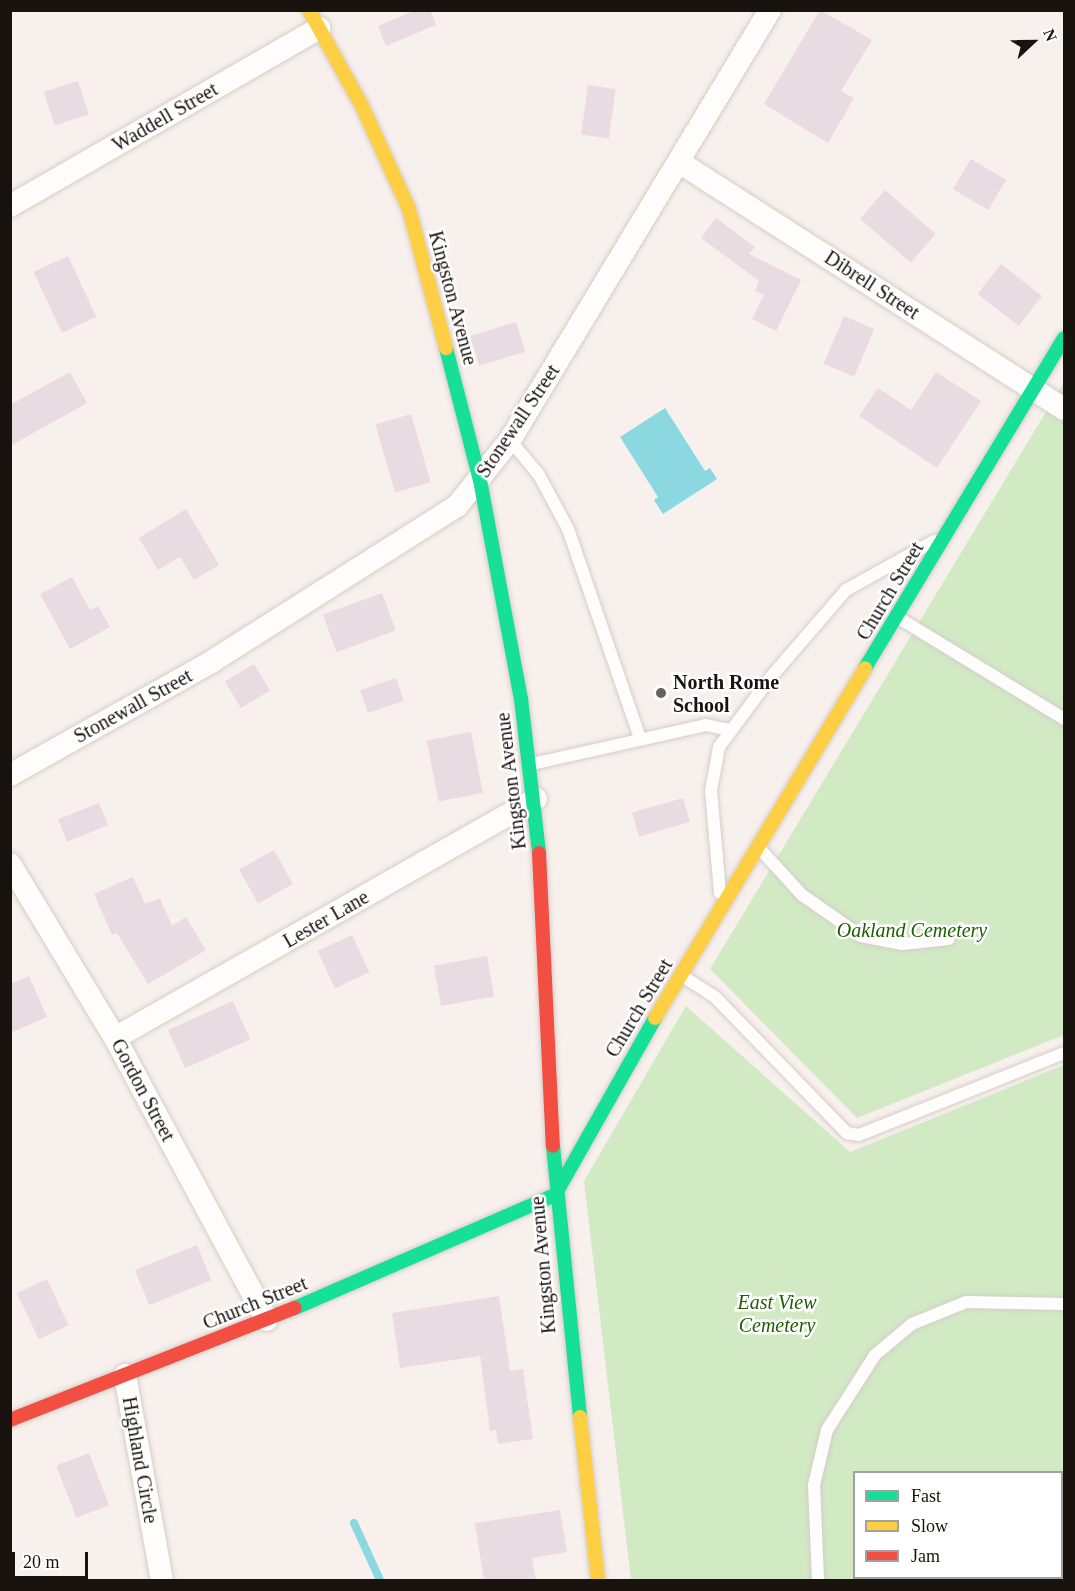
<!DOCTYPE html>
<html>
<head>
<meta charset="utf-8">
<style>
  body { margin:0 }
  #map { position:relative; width:1075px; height:1591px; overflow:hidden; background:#f8f0ec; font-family:"Times New Roman",serif }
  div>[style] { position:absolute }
  .green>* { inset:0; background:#d1eac4 }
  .water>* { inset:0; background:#8bd8e1 }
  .stream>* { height:8px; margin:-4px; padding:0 4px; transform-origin:4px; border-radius:4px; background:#8bd8e1 }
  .building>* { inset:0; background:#e8dce2; transform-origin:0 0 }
  .roads { filter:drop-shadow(0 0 2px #d4cdca) drop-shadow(0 0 2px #d4cdca) }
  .lane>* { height:12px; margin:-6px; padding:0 6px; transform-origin:6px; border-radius:6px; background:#fefdfc }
  .street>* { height:22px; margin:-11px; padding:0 11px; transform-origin:11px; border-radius:11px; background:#fefdfc }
  .fast>* { height:14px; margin:-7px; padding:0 7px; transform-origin:7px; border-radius:7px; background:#16e098 }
  .slow>* { height:14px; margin:-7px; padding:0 7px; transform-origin:7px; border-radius:7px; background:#ffcf43 }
  .jam>* { height:14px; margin:-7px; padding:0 7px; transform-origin:7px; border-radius:7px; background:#f24e42 }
  .dots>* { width:16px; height:16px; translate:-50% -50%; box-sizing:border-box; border:3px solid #fff; border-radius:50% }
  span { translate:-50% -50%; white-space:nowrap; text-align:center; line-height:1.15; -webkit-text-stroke:5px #fff; paint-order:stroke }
  .street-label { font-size:20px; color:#19130f }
  .poi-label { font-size:20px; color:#19130f; font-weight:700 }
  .left { translate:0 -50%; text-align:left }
  .park-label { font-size:20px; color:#1d5e00; font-style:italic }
  .frame { position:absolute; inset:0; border:12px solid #19130f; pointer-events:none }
  .legend { position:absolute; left:853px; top:1471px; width:210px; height:108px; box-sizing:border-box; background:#fff; border:2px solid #a3a19f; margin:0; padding:8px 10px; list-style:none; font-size:18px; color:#19130f }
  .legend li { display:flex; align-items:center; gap:12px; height:30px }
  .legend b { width:30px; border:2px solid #a3a19f }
  .north { position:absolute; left:1003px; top:12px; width:60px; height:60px; -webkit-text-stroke:4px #fff; paint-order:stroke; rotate:68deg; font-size:16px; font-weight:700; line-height:24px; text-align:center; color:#19130f }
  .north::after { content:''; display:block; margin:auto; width:21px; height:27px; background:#19130f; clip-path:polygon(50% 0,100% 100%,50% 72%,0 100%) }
  .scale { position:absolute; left:12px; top:1552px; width:76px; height:27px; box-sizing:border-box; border:3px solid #19130f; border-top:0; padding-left:8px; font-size:18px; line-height:21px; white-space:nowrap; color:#19130f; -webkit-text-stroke:4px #fff; paint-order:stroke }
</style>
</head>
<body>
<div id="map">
  <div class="green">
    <div style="clip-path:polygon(1064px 382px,1064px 1035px,857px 1118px,710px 969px)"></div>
    <div style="clip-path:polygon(evenodd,686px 1006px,850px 1152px,1064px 1065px,1064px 1580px,631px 1580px,584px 1181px,686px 1006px,854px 1472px,1062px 1472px,1062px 1578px,854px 1578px,854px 1472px)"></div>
  </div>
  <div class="water">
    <div style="clip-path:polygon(665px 408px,705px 471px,710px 468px,717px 479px,663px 514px,654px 500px,658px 497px,620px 437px)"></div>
  </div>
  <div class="stream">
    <div style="left:354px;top:1523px;width:63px;rotate:65.5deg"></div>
  </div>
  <div class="building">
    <div style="clip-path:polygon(416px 10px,430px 10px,436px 25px,386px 46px,378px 26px)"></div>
    <div style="clip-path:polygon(820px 10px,872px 40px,841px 91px,854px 98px,828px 143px,764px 104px)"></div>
    <div style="left:78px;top:81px;width:35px;height:36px;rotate:72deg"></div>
    <div style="left:588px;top:85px;width:28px;height:50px;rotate:8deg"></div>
    <div style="left:971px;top:159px;width:41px;height:35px;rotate:31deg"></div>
    <div style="left:885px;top:190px;width:67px;height:38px;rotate:41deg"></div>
    <div style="clip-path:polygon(716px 218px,755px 247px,749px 254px,801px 280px,776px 331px,752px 319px,764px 295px,755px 291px,759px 281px,701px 238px)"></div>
    <div style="left:68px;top:256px;width:67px;height:38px;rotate:65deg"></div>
    <div style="left:1001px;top:264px;width:52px;height:38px;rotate:38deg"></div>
    <div style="left:844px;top:316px;width:33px;height:52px;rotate:23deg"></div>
    <div style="left:516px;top:322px;width:31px;height:48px;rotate:73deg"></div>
    <div style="clip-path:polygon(70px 372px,87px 403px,10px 446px,10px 405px)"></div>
    <div style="clip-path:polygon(936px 372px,981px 401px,937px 468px,859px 416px,878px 388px,911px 410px)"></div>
    <div style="left:411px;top:414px;width:71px;height:37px;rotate:74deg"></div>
    <div style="clip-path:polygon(186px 509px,219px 565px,194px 580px,180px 557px,158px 570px,139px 538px)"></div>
    <div style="clip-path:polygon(72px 577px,90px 610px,98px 606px,110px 627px,70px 649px,40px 594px)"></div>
    <div style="left:382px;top:593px;width:40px;height:63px;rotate:70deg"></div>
    <div style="left:254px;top:664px;width:31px;height:34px;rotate:59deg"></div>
    <div style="left:396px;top:678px;width:24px;height:38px;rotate:71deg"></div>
    <div style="left:471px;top:732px;width:62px;height:45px;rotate:79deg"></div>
    <div style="left:683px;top:798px;width:25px;height:53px;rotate:74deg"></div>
    <div style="left:99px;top:803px;width:24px;height:44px;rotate:68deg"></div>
    <div style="left:274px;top:850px;width:39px;height:40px;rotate:61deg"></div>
    <div style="clip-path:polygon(133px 877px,145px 904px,160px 898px,172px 926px,186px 917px,206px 950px,148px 984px,117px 933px,112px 935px,94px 894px)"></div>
    <div style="left:352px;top:935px;width:41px;height:38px;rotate:65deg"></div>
    <div style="left:487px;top:956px;width:41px;height:54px;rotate:80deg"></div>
    <div style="clip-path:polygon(29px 976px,47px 1017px,10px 1033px,10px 984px)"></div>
    <div style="left:233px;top:1001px;width:42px;height:71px;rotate:66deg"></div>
    <div style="left:197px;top:1245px;width:38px;height:67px;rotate:68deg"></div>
    <div style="left:47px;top:1279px;width:51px;height:33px;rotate:65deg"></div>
    <div style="clip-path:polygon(499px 1296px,510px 1371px,523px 1369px,533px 1439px,498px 1444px,496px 1430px,490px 1431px,480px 1356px,400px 1368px,392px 1313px)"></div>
    <div style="left:89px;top:1453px;width:56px;height:35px;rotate:69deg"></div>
    <div style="clip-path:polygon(560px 1510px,567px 1552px,532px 1558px,536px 1581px,484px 1581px,475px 1523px)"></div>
  </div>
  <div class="roads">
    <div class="lane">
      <div style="left:510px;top:440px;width:45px;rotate:50.4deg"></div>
      <div style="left:539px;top:475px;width:61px;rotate:61.8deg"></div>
      <div style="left:568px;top:529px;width:221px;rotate:71deg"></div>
      <div style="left:897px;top:617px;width:196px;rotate:31.4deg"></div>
      <div style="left:532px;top:764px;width:178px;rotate:-12.6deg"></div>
      <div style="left:706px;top:725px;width:25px;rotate:12deg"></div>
      <div style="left:760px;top:849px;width:62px;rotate:47.6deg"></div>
      <div style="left:802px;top:895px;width:72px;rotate:34.8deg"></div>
      <div style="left:861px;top:936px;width:42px;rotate:11deg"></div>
      <div style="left:902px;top:944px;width:47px;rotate:-6.1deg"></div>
      <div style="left:720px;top:893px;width:102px;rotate:-95deg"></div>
      <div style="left:711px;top:791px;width:45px;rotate:-79.7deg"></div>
      <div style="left:719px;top:747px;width:87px;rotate:-53.4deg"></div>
      <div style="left:771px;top:677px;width:115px;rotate:-49.2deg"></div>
      <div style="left:846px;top:590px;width:101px;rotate:-29.1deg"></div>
      <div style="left:681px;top:975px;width:40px;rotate:32.9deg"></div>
      <div style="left:715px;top:997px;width:190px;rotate:45.9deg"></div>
      <div style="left:847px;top:1133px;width:12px;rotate:9deg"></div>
      <div style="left:859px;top:1135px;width:221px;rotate:-21.8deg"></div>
      <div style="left:818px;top:1580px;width:95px;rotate:-92.4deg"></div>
      <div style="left:814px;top:1485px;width:57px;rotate:-76.7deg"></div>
      <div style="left:827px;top:1430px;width:89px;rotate:-57.4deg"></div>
      <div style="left:875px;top:1355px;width:48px;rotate:-40deg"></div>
      <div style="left:912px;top:1324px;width:58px;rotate:-22.2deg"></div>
      <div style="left:966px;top:1302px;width:98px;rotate:1.2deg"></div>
    </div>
    <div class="street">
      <div style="left:679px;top:162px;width:457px;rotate:32.7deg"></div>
      <div style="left:10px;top:206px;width:357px;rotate:-29.9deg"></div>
      <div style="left:10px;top:775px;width:231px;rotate:-29.3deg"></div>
      <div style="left:211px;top:662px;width:291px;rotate:-32.4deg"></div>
      <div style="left:457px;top:506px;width:85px;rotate:-51.2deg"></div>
      <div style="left:510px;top:440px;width:502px;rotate:-58.84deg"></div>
      <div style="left:10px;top:864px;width:203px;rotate:58.9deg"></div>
      <div style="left:115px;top:1038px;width:320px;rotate:61.7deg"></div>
      <div style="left:115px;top:1038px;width:484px;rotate:-29.6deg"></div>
      <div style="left:125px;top:1375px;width:208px;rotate:79.8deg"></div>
    </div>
    <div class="fast">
      <div style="left:446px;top:348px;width:136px;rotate:75.6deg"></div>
      <div style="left:480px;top:480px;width:223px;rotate:79.4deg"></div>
      <div style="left:521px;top:699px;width:155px;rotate:83.3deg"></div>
      <div style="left:865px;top:668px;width:385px;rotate:-58.9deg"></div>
      <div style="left:553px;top:1146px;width:272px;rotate:84.3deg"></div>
      <div style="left:295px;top:1308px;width:283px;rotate:-23.5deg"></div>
      <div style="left:555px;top:1195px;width:203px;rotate:-60.5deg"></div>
    </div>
    <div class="slow">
      <div style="left:309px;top:10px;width:110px;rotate:61.1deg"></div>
      <div style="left:362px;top:106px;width:113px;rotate:65.5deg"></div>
      <div style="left:409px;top:209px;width:144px;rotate:75.1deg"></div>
      <div style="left:655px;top:1018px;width:408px;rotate:-59deg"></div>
      <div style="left:580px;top:1417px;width:164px;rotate:83.7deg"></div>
    </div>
    <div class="jam">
      <div style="left:539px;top:853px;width:293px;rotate:87.3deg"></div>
      <div style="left:10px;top:1420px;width:306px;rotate:-21.5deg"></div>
    </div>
  </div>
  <div class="dots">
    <div style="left:661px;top:693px;background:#67605c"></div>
  </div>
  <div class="street-label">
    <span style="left:165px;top:117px;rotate:-30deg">Waddell Street</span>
    <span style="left:872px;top:285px;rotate:33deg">Dibrell Street</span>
    <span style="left:453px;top:298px;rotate:75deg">Kingston Avenue</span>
    <span style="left:518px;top:421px;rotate:-56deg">Stonewall Street</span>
    <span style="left:890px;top:591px;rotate:-59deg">Church Street</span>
    <span style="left:133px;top:706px;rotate:-29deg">Stonewall Street</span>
    <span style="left:511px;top:781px;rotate:-97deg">Kingston Avenue</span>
    <span style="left:326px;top:919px;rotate:-30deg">Lester Lane</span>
    <span style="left:639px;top:1008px;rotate:-59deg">Church Street</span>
    <span style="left:143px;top:1090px;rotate:62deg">Gordon Street</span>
    <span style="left:543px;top:1265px;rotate:-95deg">Kingston Avenue</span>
    <span style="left:255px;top:1303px;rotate:-22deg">Church Street</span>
    <span style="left:140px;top:1460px;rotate:80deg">Highland Circle</span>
  </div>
  <div class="poi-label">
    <span class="left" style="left:673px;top:694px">North Rome<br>School</span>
  </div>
  <div class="park-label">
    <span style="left:912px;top:930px">Oakland Cemetery</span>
    <span style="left:777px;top:1314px">East View<br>Cemetery</span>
  </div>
  <div class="frame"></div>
  <ul class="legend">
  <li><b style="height:8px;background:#16e098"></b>Fast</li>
  <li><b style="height:8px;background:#ffcf43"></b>Slow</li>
  <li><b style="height:8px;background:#f24e42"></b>Jam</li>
  </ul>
  <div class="north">N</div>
  <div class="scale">20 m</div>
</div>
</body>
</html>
